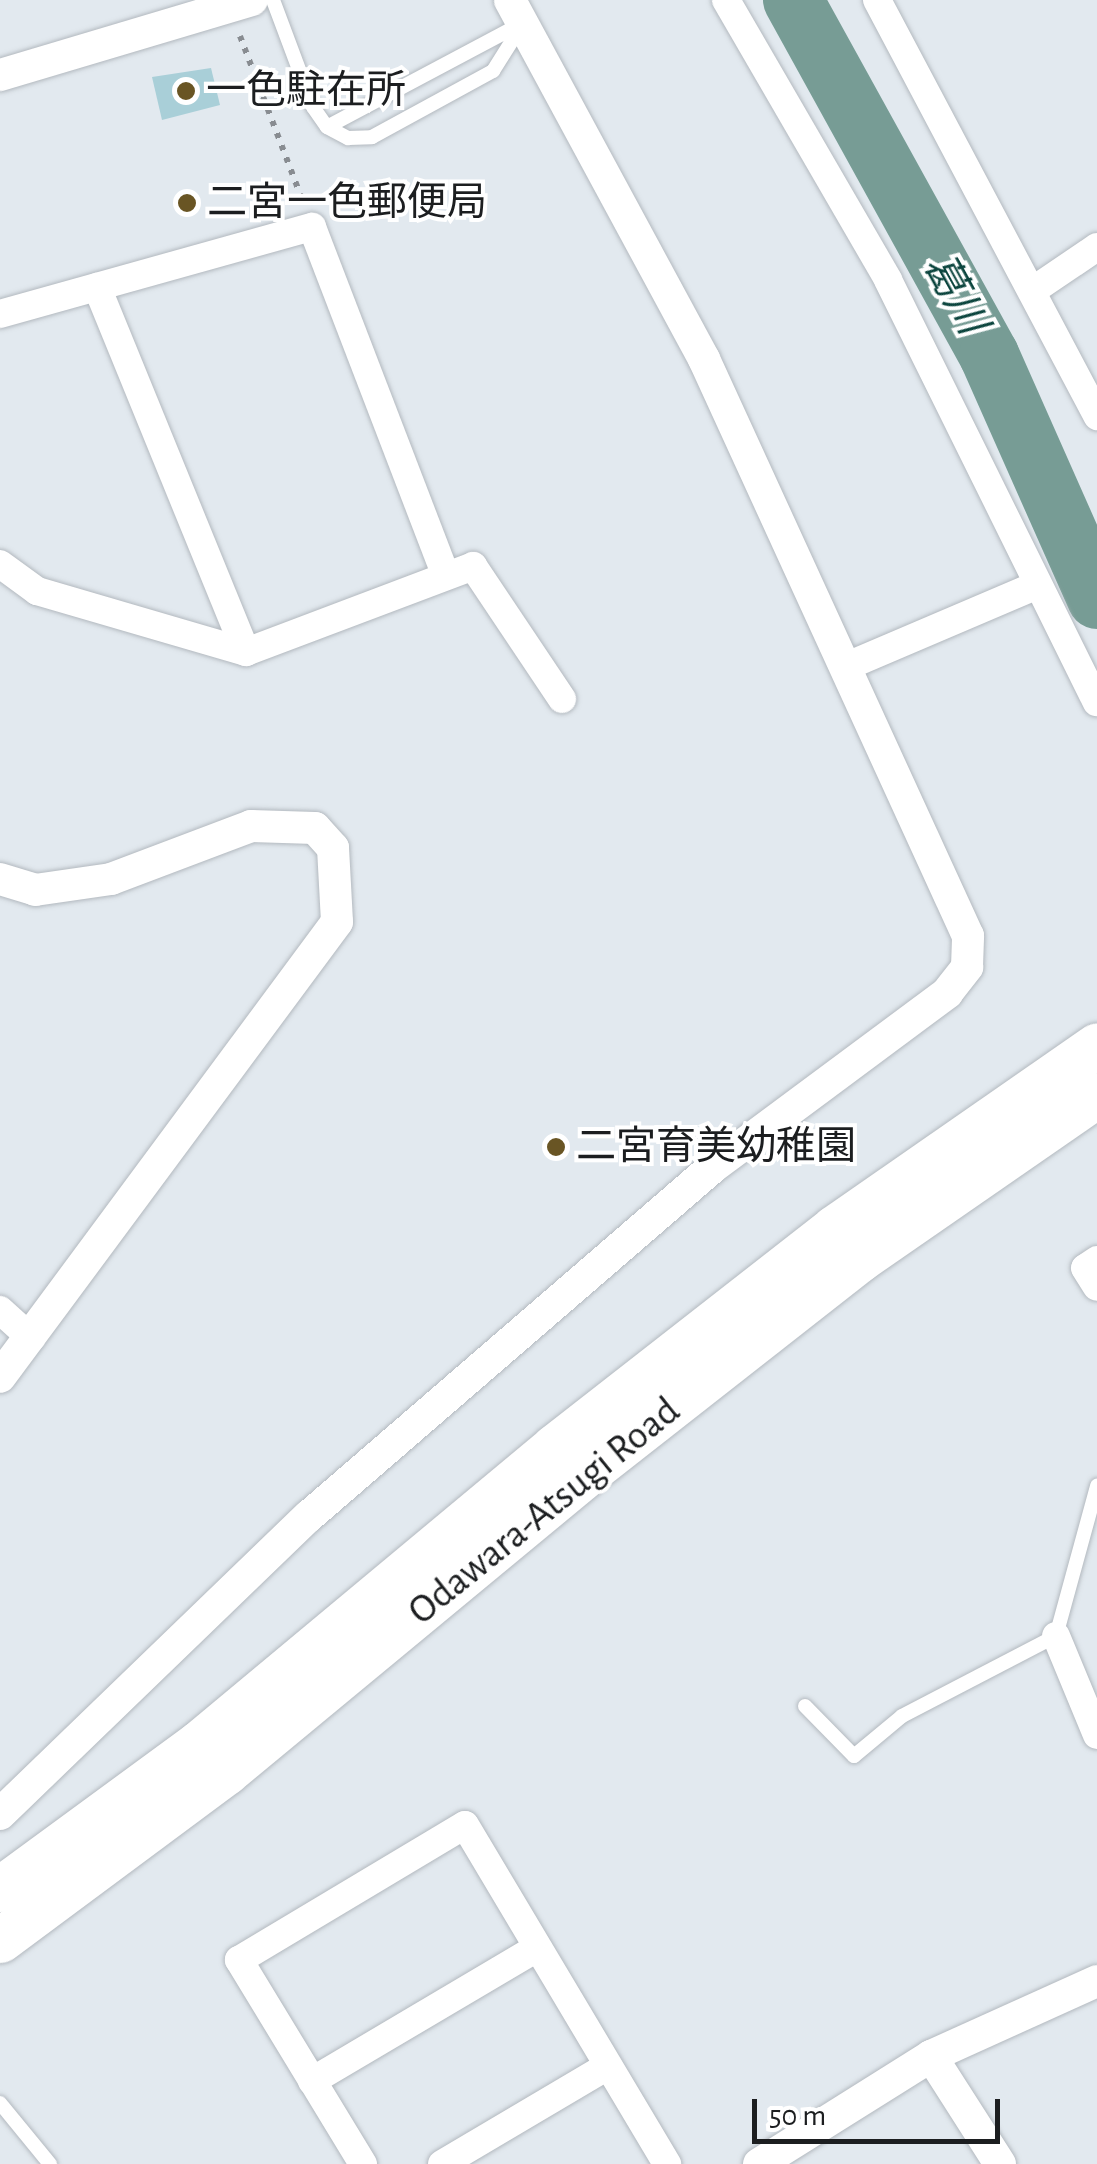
<!DOCTYPE html>
<html>
<head>
<meta charset="utf-8">
<style>
  body { margin:0 }
  #map { position:relative; width:1097px; height:2164px; overflow:hidden; background:#e2e9ef; font-family:"Alegreya Sans","Noto Sans JP",sans-serif }
  div>[style] { position:absolute }
  .river>* { height:60px; margin:-30px; padding:0 30px; transform-origin:30px; border-radius:30px; background:#779c95 }
  .building>* { inset:0; background:#a9cfd8 }
  .path>* { height:6px; margin-top:-3px; transform-origin:0; background:repeating-linear-gradient(90deg,#888c91 0 5px,transparent 0 13px) }
  .roads { filter:drop-shadow(0 0 2px #b3b9bf) drop-shadow(0 0 2px #b3b9bf) }
  .service>* { height:14px; margin:-7px; padding:0 7px; transform-origin:7px; border-radius:7px; background:#fff }
  .minor>* { height:28px; margin:-14px; padding:0 14px; transform-origin:14px; border-radius:14px; background:#fff }
  .tertiary>* { height:32px; margin:-16px; padding:0 16px; transform-origin:16px; border-radius:16px; background:#fff }
  .trunk>* { height:45px; margin:-22.5px; padding:0 22.5px; transform-origin:22.5px; border-radius:22.5px; background:#fff }
  .dots>* { width:28px; height:28px; translate:-50% -50%; box-sizing:border-box; border:5px solid #fff; border-radius:50% }
  span { translate:-50% -50%; white-space:nowrap; text-align:center; line-height:1.15; -webkit-text-stroke:8px #fff; paint-order:stroke }
  .poi-label { font-size:40px; color:#1c1e20 }
  .left { translate:0 -50%; text-align:left }
  .street-label { font-size:40px; color:#1c1e20 }
  .water-label { font-size:42px; color:#0c453e; font-style:italic }
  .scale { position:absolute; left:752px; top:2099px; width:248px; height:45px; box-sizing:border-box; border:5px solid #1c1e20; border-top:0; padding-left:12px; font-size:30px; line-height:35px; white-space:nowrap; color:#1c1e20; -webkit-text-stroke:8px #fff; paint-order:stroke }
</style>
</head>
<body>
<div id="map">
  <div class="river">
    <div style="left:793px;top:0;width:406px;rotate:61.1deg"></div>
    <div style="left:989px;top:355px;width:267px;rotate:66.1deg"></div>
  </div>
  <div class="building">
    <div style="clip-path:polygon(211px 68px,220px 105px,162px 120px,152px 77px)"></div>
  </div>
  <div class="path">
    <div style="left:240px;top:36px;width:178px;rotate:69.2deg"></div>
  </div>
  <div class="roads">
    <div class="service">
      <div style="left:273px;top:0;width:114px;rotate:69.5deg"></div>
      <div style="left:313px;top:107px;width:24px;rotate:55deg"></div>
      <div style="left:327px;top:127px;width:24px;rotate:28deg"></div>
      <div style="left:348px;top:138px;width:24px;rotate:-2deg"></div>
      <div style="left:372px;top:137px;width:138px;rotate:-28.6deg"></div>
      <div style="left:493px;top:71px;width:54px;rotate:-57.8deg"></div>
      <div style="left:327px;top:127px;width:220px;rotate:-28deg"></div>
      <div style="left:805px;top:1706px;width:70px;rotate:45.6deg"></div>
      <div style="left:854px;top:1756px;width:62px;rotate:-39.8deg"></div>
      <div style="left:902px;top:1716px;width:174px;rotate:-27.5deg"></div>
      <div style="left:1056px;top:1636px;width:156px;rotate:-74.7deg"></div>
      <div style="left:0;top:2103px;width:79px;rotate:50.7deg"></div>
    </div>
    <div class="minor">
      <div style="left:726px;top:0;width:323px;rotate:59.9deg"></div>
      <div style="left:888px;top:280px;width:471px;rotate:63.7deg"></div>
      <div style="left:877px;top:0;width:471px;rotate:62.1deg"></div>
      <div style="left:97px;top:287px;width:394px;rotate:67.8deg"></div>
      <div style="left:1035px;top:289px;width:75px;rotate:-34.1deg"></div>
      <div style="left:0;top:314px;width:324px;rotate:-15.6deg"></div>
      <div style="left:312px;top:227px;width:371px;rotate:69deg"></div>
      <div style="left:0;top:564px;width:46px;rotate:36.1deg"></div>
      <div style="left:37px;top:591px;width:218px;rotate:16.3deg"></div>
      <div style="left:246px;top:652px;width:243px;rotate:-20.7deg"></div>
      <div style="left:473px;top:566px;width:160px;rotate:56.2deg"></div>
      <div style="left:845px;top:667px;width:209px;rotate:-23.1deg"></div>
      <div style="left:1097px;top:1260px;width:14px;rotate:146deg"></div>
      <div style="left:1085px;top:1268px;width:22px;rotate:58deg"></div>
      <div style="left:0;top:1310px;width:42px;rotate:42.1deg"></div>
      <div style="left:1056px;top:1636px;width:107px;rotate:67.5deg"></div>
      <div style="left:312px;top:2081px;width:261px;rotate:-30.6deg"></div>
      <div style="left:363px;top:2164px;width:239px;rotate:-121.3deg"></div>
      <div style="left:239px;top:1960px;width:263px;rotate:-30.9deg"></div>
      <div style="left:465px;top:1825px;width:395px;rotate:59.2deg"></div>
      <div style="left:442px;top:2164px;width:193px;rotate:-30.6deg"></div>
    </div>
    <div class="tertiary">
      <div style="left:0;top:75px;width:263px;rotate:-16.6deg"></div>
      <div style="left:0;top:879px;width:37px;rotate:17deg"></div>
      <div style="left:35px;top:890px;width:77px;rotate:-8.2deg"></div>
      <div style="left:111px;top:879px;width:150px;rotate:-20.7deg"></div>
      <div style="left:251px;top:826px;width:64px;rotate:1.8deg"></div>
      <div style="left:315px;top:828px;width:27px;rotate:48deg"></div>
      <div style="left:333px;top:848px;width:74px;rotate:86.9deg"></div>
      <div style="left:337px;top:922px;width:566px;rotate:126.53deg"></div>
      <div style="left:0;top:1814px;width:429px;rotate:-44deg"></div>
      <div style="left:309px;top:1516px;width:534px;rotate:-40.82deg"></div>
      <div style="left:713px;top:1167px;width:292px;rotate:-36.6deg"></div>
      <div style="left:947px;top:993px;width:33px;rotate:-52deg"></div>
      <div style="left:967px;top:967px;width:31px;rotate:-88deg"></div>
      <div style="left:968px;top:936px;width:635px;rotate:-114.59deg"></div>
      <div style="left:704px;top:359px;width:408px;rotate:-118.4deg"></div>
      <div style="left:931px;top:2056px;width:128px;rotate:57.4deg"></div>
      <div style="left:759px;top:2164px;width:203px;rotate:-32.1deg"></div>
      <div style="left:931px;top:2056px;width:182px;rotate:-24.3deg"></div>
    </div>
    <div class="trunk">
      <div style="left:0;top:1889px;width:247px;rotate:-36.3deg"></div>
      <div style="left:199px;top:1743px;width:462px;rotate:-39.8deg"></div>
      <div style="left:554px;top:1447px;width:355px;rotate:-38deg"></div>
      <div style="left:834px;top:1228px;width:320px;rotate:-34.8deg"></div>
      <div style="left:0;top:1940px;width:282px;rotate:-36.6deg"></div>
      <div style="left:226px;top:1772px;width:462px;rotate:-39.6deg"></div>
      <div style="left:582px;top:1477px;width:353px;rotate:-38.1deg"></div>
      <div style="left:860px;top:1259px;width:288px;rotate:-34.7deg"></div>
    </div>
  </div>
  <div class="dots">
    <div style="left:186px;top:91px;background:#695524"></div>
    <div style="left:187px;top:203px;background:#695524"></div>
    <div style="left:556px;top:1147px;background:#695524"></div>
  </div>
  <div class="poi-label">
    <span class="left" style="left:206px;top:91px">一色駐在所</span>
    <span class="left" style="left:207px;top:203px">二宮一色郵便局</span>
    <span class="left" style="left:576px;top:1147px">二宮育美幼稚園</span>
  </div>
  <div class="street-label">
    <span style="left:544px;top:1511px;rotate:-39deg">Odawara-Atsugi Road</span>
  </div>
  <div class="water-label">
    <span style="left:955px;top:294px;rotate:61deg">葛川</span>
  </div>
  <div class="scale">50 m</div>
</div>
</body>
</html>
